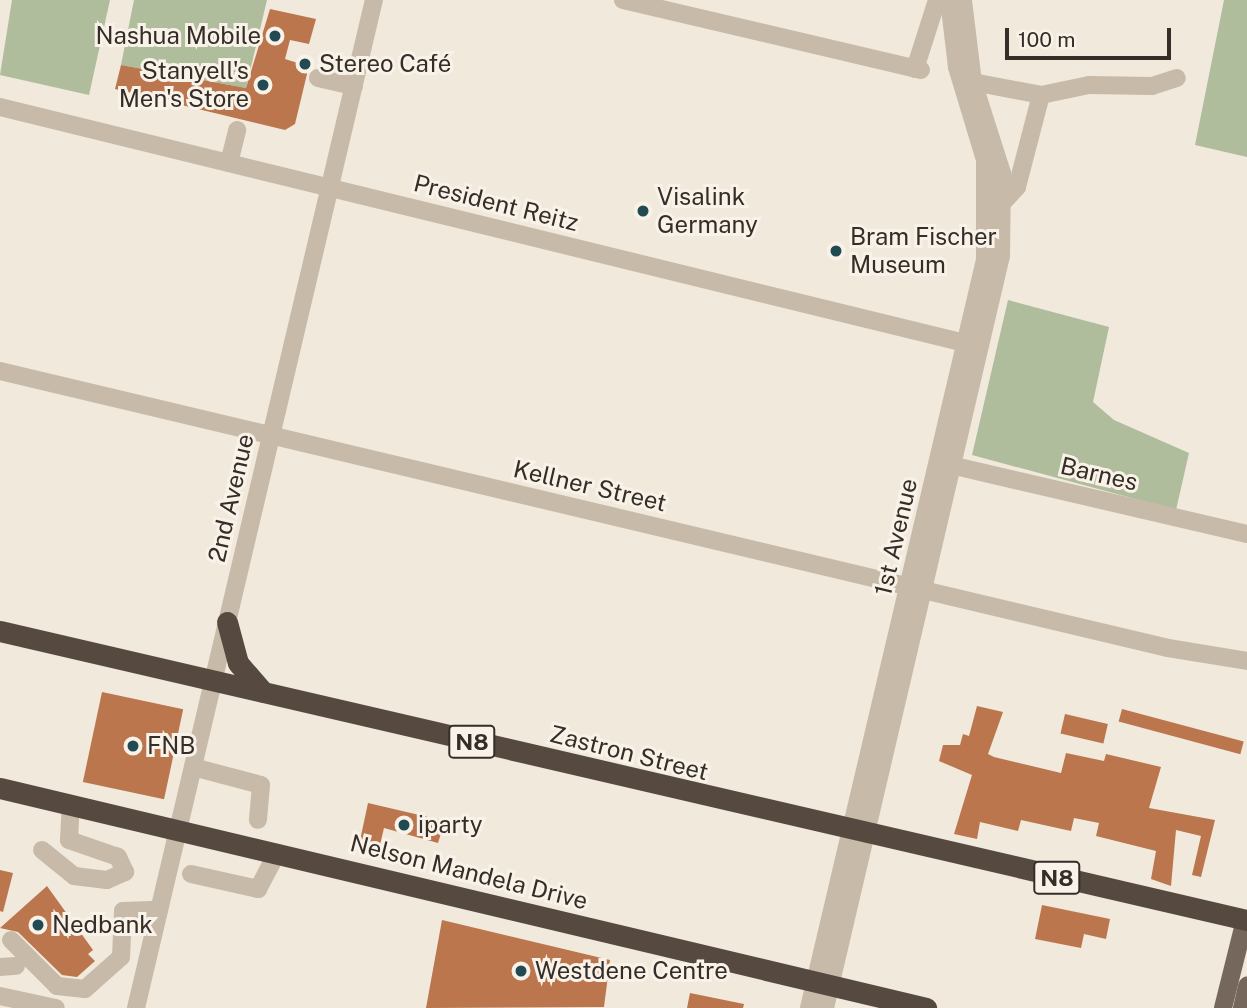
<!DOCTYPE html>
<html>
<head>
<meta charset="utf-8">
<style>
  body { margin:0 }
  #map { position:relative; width:1247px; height:1008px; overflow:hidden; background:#f0e9dc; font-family:"Public Sans",sans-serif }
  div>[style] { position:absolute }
  .green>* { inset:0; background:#afbd9d }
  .building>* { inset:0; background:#bb764e; transform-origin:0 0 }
  .minor>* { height:18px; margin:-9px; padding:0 9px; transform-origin:9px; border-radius:9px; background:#c7baa9 }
  .major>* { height:18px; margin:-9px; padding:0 9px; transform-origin:9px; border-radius:9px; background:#75675b }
  .highway>* { height:21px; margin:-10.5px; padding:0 10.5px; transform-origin:10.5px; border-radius:10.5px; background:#554940 }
  .dots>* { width:19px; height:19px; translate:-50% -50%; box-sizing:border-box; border:4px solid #f8f2e8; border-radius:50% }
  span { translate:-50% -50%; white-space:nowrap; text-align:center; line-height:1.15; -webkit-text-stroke:6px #f8f2e8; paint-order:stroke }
  .shield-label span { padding:2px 5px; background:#f8f2e8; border:2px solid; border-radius:5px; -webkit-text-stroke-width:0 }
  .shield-label { font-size:23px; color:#352e28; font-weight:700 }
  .poi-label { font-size:24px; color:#352e28 }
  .right { translate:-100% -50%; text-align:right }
  .left { translate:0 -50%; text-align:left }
  .street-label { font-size:24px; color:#352e28 }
  .scale { position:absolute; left:1005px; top:28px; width:166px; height:32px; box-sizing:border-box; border:4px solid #352e28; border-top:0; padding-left:9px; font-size:21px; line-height:24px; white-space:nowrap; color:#352e28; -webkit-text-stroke:5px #f8f2e8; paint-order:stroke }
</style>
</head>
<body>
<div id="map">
  <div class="green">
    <div style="clip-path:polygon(12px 0,110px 0,89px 95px,0 75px)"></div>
    <div style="clip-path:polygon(134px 0,267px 0,246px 88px,121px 65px)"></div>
    <div style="clip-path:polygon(1224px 0,1247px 0,1247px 157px,1195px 145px)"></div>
    <div style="clip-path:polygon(1008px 300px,1109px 327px,1093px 402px,1114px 420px,1189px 453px,1176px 510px,972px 455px)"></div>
  </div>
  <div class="building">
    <div style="clip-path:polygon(270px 9px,316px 19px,309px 44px,290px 40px,285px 59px,304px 65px,307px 74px,295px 124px,285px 130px,115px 89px,121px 65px,246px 88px)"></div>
    <div style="left:102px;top:692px;width:83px;height:92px;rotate:12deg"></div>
    <div style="clip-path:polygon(977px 706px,1003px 712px,988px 754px,994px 757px,1061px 773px,1066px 753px,1104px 761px,1106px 754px,1161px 767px,1149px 808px,1215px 820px,1201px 877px,1192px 875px,1201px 836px,1176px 830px,1171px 886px,1151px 879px,1156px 851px,1096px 836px,1099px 823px,1074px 818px,1071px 831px,1021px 820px,1018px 831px,980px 822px,977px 839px,954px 834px,972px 775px,939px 761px,943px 745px,960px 745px,963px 734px,969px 736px)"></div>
    <div style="left:1122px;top:709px;width:126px;height:13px;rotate:15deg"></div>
    <div style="left:1065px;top:714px;width:44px;height:20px;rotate:13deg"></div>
    <div style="clip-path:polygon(368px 803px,445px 821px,438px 843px,384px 828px,379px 849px,359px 845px)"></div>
    <div style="clip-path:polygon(0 870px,13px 873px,3px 912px,0 911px)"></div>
    <div style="clip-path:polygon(47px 886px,93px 950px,88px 954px,95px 961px,77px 977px,62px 975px,18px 932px,0 928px)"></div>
    <div style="clip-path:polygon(1042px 905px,1110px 919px,1106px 939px,1084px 934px,1081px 948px,1035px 939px)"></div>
    <div style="clip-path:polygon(442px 920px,610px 960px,604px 1007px,426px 1008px)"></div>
    <div style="clip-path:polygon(690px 993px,744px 1004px,743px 1008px,687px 1008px)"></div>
  </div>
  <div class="minor">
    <div style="left:623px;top:0;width:306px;rotate:13.2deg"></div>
    <div style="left:915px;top:69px;width:72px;rotate:-72.3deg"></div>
    <div style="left:318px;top:78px;width:37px;rotate:13deg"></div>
    <div style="left:973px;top:82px;width:69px;rotate:10.8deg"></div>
    <div style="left:1041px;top:95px;width:49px;rotate:-11.8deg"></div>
    <div style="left:1089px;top:85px;width:63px;rotate:0.9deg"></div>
    <div style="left:1152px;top:86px;width:26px;rotate:-18deg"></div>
    <div style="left:0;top:107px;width:1006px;rotate:13.75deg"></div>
    <div style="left:229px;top:163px;width:34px;rotate:-76deg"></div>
    <div style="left:1004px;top:201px;width:19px;rotate:-47deg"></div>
    <div style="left:1017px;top:187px;width:95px;rotate:-75.4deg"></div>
    <div style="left:0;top:371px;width:1200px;rotate:13.34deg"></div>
    <div style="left:1168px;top:648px;width:80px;rotate:9.3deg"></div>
    <div style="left:942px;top:463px;width:313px;rotate:13.1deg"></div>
    <div style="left:193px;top:767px;width:70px;rotate:14.8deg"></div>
    <div style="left:261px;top:785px;width:35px;rotate:95deg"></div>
    <div style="left:42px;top:850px;width:41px;rotate:39.1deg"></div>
    <div style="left:74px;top:876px;width:33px;rotate:7deg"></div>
    <div style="left:107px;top:880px;width:20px;rotate:-24deg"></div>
    <div style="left:125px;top:872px;width:17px;rotate:-115deg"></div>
    <div style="left:118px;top:857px;width:52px;rotate:-160.9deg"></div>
    <div style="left:69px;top:840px;width:35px;rotate:-87deg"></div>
    <div style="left:191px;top:874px;width:69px;rotate:12.6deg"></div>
    <div style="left:258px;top:889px;width:41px;rotate:-62.2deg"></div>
    <div style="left:11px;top:940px;width:65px;rotate:45deg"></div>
    <div style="left:57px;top:986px;width:28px;rotate:6deg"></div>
    <div style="left:85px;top:989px;width:48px;rotate:-41.6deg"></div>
    <div style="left:121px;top:957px;width:46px;rotate:-87.5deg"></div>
    <div style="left:123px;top:911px;width:36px;rotate:-2deg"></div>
    <div style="left:0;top:967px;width:16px;rotate:-4deg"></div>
    <div style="left:0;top:996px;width:57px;rotate:12.1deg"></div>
    <div style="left:136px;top:1008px;width:1036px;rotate:-76.72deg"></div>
    <div style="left:809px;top:1008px;width:768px;rotate:-76.76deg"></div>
    <div style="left:985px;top:260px;width:100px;rotate:-90deg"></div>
    <div style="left:985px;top:160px;width:97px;rotate:-106.8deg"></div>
    <div style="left:957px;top:67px;width:67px;rotate:-96.8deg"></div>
    <div style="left:825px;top:1008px;width:772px;rotate:-76.83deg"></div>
    <div style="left:1001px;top:256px;width:83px;rotate:-89.3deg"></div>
    <div style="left:1002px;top:173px;width:96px;rotate:-107.7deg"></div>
    <div style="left:973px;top:82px;width:83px;rotate:-97deg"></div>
  </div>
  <div class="major">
    <div style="left:1223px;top:1008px;width:91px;rotate:-76deg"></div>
    <div style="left:1242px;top:1008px;width:23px;rotate:-77deg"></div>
  </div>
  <div class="highway">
    <div style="left:227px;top:622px;width:42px;rotate:75deg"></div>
    <div style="left:238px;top:663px;width:38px;rotate:49deg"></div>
    <div style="left:0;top:631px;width:1280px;rotate:13.05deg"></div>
    <div style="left:0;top:788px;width:952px;rotate:13.36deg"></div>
  </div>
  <div class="dots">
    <div style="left:275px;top:36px;background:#214a52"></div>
    <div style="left:305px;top:64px;background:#214a52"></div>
    <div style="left:263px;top:85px;background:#214a52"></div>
    <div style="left:643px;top:211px;background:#214a52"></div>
    <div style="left:836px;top:251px;background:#214a52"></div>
    <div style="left:133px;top:746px;background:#214a52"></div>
    <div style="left:404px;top:825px;background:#214a52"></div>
    <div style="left:38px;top:925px;background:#214a52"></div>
    <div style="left:521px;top:971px;background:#214a52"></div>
  </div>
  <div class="shield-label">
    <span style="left:472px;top:742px">N8</span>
    <span style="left:1057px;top:878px">N8</span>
  </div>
  <div class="poi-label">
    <span class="right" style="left:261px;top:36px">Nashua Mobile</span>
    <span class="left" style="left:319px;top:64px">Stereo Café</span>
    <span class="right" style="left:249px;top:85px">Stanyell's<br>Men's Store</span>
    <span class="left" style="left:657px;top:211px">Visalink<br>Germany</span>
    <span class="left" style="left:850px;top:251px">Bram Fischer<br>Museum</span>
    <span class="left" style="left:147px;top:746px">FNB</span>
    <span class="left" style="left:418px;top:825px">iparty</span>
    <span class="left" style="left:52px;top:925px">Nedbank</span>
    <span class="left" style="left:535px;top:971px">Westdene Centre</span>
  </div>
  <div class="street-label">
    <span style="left:496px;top:203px;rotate:14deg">President Reitz</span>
    <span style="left:1099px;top:474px;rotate:13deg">Barnes</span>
    <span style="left:590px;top:486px;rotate:13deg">Kellner Street</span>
    <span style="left:231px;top:498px;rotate:-77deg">2nd Avenue</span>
    <span style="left:896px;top:537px;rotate:-77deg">1st Avenue</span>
    <span style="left:629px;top:753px;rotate:14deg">Zastron Street</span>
    <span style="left:469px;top:872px;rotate:14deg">Nelson Mandela Drive</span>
  </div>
  <div class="scale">100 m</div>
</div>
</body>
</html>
